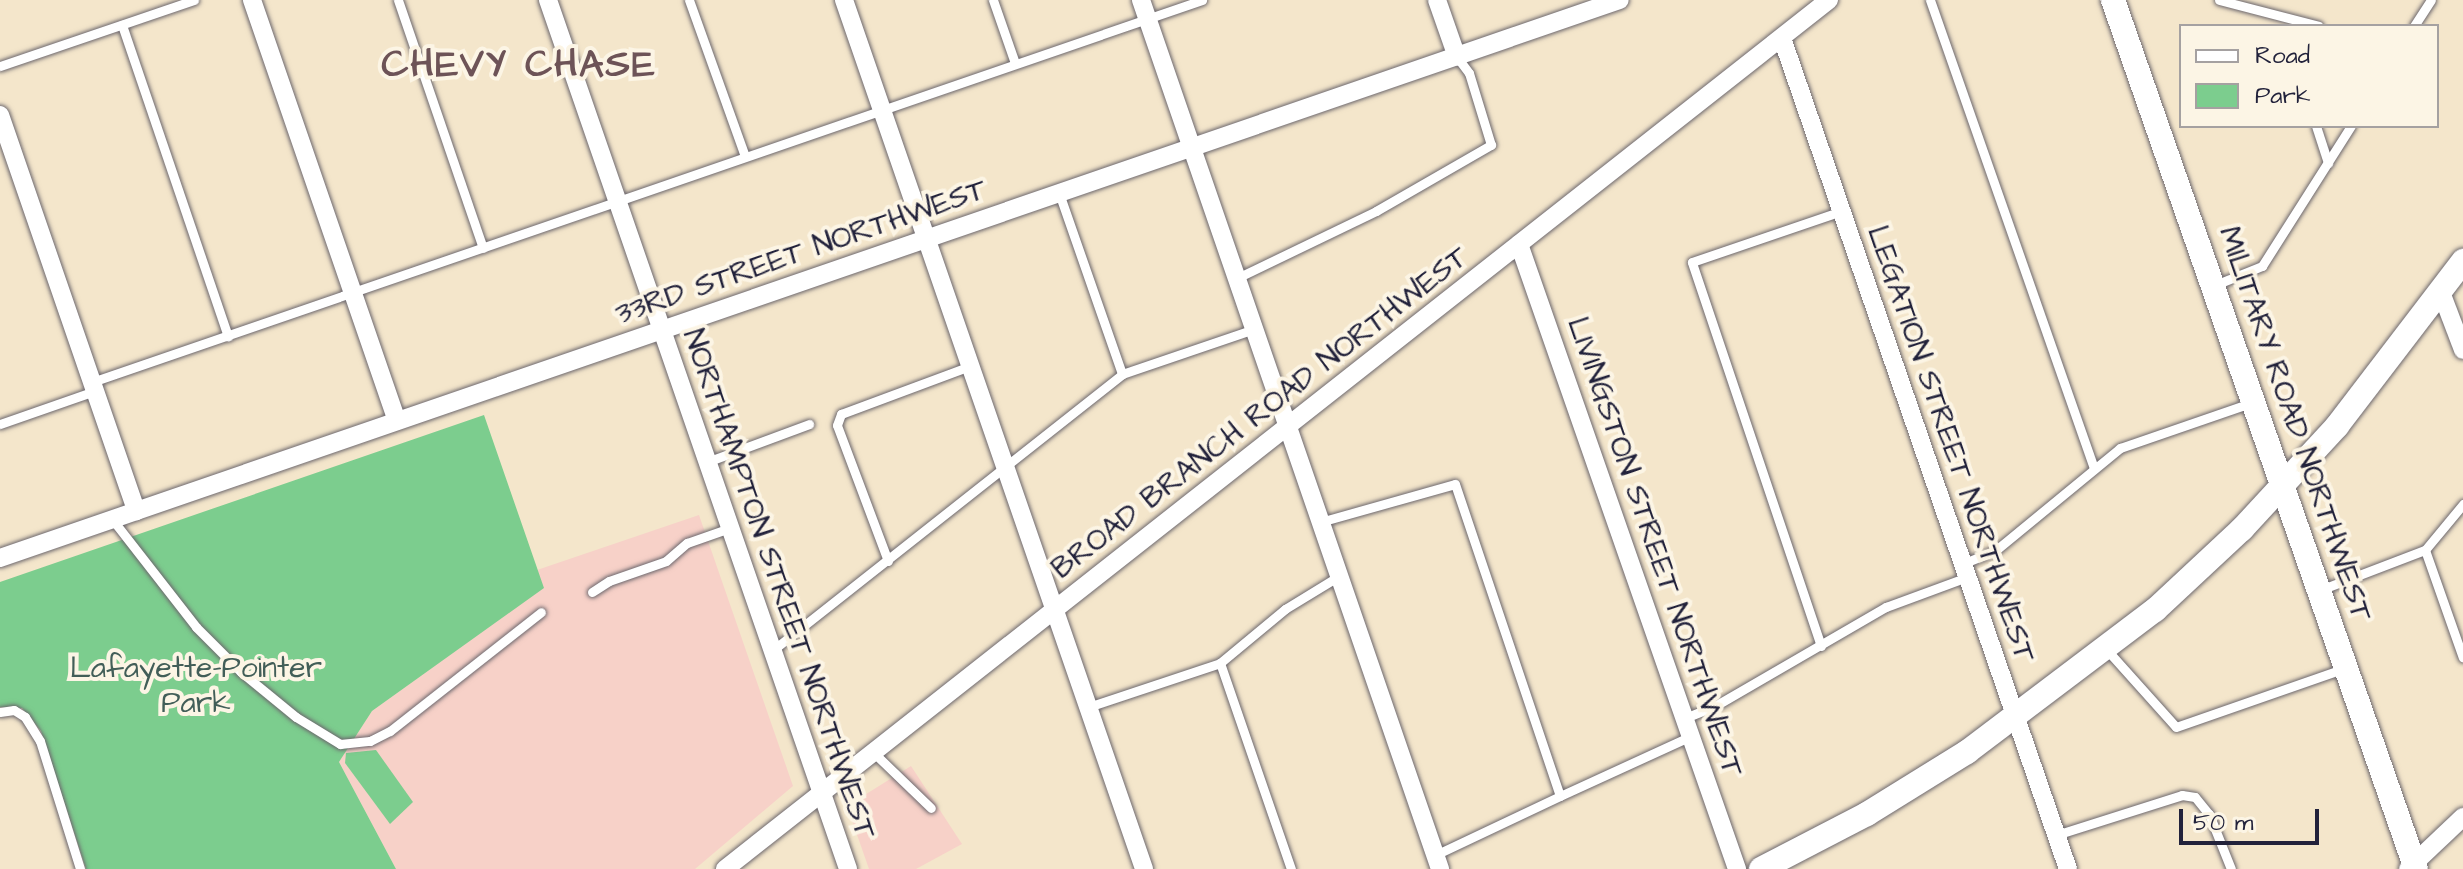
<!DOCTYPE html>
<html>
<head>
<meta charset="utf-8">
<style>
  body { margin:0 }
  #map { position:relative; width:2463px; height:869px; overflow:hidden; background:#f4e6cb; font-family:"Architects Daughter",sans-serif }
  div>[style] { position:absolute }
  .built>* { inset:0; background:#f7d1c8 }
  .green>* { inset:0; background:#7ccd8e }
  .roads { filter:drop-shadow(0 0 2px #6c676d) drop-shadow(0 0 2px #6c676d) }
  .lane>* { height:9px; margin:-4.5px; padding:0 4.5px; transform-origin:4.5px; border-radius:4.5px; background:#fff }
  .street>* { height:18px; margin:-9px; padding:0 9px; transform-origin:9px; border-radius:9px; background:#fff }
  .secondary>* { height:24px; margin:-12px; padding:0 12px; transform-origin:12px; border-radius:12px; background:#fff }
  span { translate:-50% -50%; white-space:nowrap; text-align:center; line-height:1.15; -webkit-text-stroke:8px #fcf5e5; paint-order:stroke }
  .street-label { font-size:30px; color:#22223b }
  .park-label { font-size:30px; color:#425e58 }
  .district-label { font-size:38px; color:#6d5357; font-weight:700; letter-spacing:2px }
  .legend { position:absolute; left:2179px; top:24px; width:260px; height:104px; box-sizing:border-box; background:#fcf5e5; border:2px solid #a5a1a1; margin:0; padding:10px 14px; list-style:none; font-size:24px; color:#22223b }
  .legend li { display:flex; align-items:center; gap:16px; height:40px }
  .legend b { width:40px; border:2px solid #a5a1a1 }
  .scale { position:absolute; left:2179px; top:809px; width:140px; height:36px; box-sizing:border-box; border:4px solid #22223b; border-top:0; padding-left:10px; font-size:24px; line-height:28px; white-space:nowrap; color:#22223b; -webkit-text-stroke:6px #fcf5e5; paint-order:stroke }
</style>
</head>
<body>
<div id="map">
  <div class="built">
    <div style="clip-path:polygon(699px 515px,793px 786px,695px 869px,396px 869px,339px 762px,372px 711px,543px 588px,537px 570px)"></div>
    <div style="clip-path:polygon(911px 766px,962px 844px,916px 869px,869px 869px,847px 806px)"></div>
  </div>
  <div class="green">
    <div style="clip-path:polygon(484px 415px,544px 588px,372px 711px,339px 762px,396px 869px,86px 869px,41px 731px,22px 708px,0 707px,0 582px)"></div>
    <div style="clip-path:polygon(376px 750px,413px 802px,390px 824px,345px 763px,346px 753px)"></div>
  </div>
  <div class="roads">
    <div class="lane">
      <div style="left:398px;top:0;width:262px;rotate:71.1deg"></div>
      <div style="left:689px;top:0;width:166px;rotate:70.3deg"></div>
      <div style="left:993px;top:0;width:67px;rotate:70.8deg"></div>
      <div style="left:1930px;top:0;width:494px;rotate:70.7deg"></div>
      <div style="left:2219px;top:0;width:103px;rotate:14.6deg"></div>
      <div style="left:122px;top:25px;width:329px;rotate:71.2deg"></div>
      <div style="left:2414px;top:26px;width:31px;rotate:-57deg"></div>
      <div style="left:0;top:66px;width:205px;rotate:-18.8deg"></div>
      <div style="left:2316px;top:126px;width:39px;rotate:72deg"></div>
      <div style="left:1059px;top:193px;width:192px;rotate:70.8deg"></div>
      <div style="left:1237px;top:278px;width:154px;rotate:-25.7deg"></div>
      <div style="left:1376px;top:211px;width:133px;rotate:-29.9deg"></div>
      <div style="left:1491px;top:145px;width:75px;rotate:-107deg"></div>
      <div style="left:1469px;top:73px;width:20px;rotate:-127deg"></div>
      <div style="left:2215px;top:285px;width:51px;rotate:-22deg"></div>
      <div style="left:2262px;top:266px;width:166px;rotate:-57.6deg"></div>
      <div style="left:92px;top:382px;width:1174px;rotate:-18.99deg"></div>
      <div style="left:0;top:424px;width:101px;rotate:-19.2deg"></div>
      <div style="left:707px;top:462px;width:109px;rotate:-20.4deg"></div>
      <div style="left:112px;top:519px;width:137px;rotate:52.1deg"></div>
      <div style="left:196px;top:627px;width:64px;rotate:45deg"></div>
      <div style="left:241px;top:672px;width:71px;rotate:39.3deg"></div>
      <div style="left:296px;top:717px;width:52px;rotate:31.5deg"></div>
      <div style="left:340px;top:744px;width:30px;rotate:-6deg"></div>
      <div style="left:370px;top:741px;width:22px;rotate:-27deg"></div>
      <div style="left:390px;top:731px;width:192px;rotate:-38.2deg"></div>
      <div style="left:1320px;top:522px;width:140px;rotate:-15.7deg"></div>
      <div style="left:1455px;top:484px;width:329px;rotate:71.4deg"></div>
      <div style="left:1560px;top:796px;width:138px;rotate:154.7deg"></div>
      <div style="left:2425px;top:550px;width:114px;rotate:70.6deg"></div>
      <div style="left:888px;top:561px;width:145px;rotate:-110.6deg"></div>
      <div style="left:837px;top:425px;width:12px;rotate:-70deg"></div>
      <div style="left:841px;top:414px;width:138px;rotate:-20.4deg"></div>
      <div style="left:1962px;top:564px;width:37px;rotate:-22deg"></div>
      <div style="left:1996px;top:550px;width:161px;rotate:-39.4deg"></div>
      <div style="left:2120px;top:448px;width:139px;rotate:-19deg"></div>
      <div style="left:2320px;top:590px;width:112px;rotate:-20.9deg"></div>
      <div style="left:2425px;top:550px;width:60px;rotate:-50.4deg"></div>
      <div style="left:592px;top:592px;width:20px;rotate:-33deg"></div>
      <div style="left:609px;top:581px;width:60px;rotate:-19.3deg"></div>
      <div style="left:666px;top:561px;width:28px;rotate:-41deg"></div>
      <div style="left:687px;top:543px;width:46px;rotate:-19.2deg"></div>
      <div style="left:1821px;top:646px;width:405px;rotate:-108.6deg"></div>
      <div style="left:1692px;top:262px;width:158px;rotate:-18.8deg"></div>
      <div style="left:773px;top:650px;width:445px;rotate:-38.3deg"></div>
      <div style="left:1122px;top:374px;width:139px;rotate:-18.8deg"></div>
      <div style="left:2107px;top:650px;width:103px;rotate:48.1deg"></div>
      <div style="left:2176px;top:727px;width:177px;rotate:-19.2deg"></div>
      <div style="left:1088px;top:707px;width:139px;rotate:-18.4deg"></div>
      <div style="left:0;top:712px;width:14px;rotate:-8deg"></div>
      <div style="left:14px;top:710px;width:13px;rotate:32deg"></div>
      <div style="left:25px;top:717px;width:28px;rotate:58deg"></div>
      <div style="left:40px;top:741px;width:134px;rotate:72.6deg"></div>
      <div style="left:1685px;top:718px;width:32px;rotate:-22deg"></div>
      <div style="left:1715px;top:706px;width:198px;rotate:-30.1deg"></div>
      <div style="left:1886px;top:607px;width:86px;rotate:-20.3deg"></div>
      <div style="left:874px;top:753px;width:79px;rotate:44deg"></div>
      <div style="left:1560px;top:796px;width:144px;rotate:-24.6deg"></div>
      <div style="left:2056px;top:835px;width:132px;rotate:-17.6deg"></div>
      <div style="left:2182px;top:795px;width:13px;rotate:9deg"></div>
      <div style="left:2195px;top:797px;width:22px;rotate:51deg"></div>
      <div style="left:2209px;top:814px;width:59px;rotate:68.2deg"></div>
      <div style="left:1291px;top:869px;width:218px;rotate:-109deg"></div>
      <div style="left:1220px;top:663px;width:85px;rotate:-39.7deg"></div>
      <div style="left:1285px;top:609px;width:63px;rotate:-31.4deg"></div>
    </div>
    <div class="street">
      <div style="left:252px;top:0;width:445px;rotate:71deg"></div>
      <div style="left:548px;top:0;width:919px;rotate:70.95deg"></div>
      <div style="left:844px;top:0;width:919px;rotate:70.95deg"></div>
      <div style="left:1141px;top:0;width:919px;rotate:71.01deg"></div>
      <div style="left:1437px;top:0;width:60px;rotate:70.7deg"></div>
      <div style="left:1782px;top:38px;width:879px;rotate:71.01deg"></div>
      <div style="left:0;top:115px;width:419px;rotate:71deg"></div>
      <div style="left:1519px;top:244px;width:662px;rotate:70.77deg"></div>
      <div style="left:2441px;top:292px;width:62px;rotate:69.2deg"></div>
      <div style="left:0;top:558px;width:1713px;rotate:-19.01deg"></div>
      <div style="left:725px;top:869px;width:1405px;rotate:-38.21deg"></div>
      <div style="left:2408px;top:869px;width:76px;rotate:-43.4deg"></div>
    </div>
    <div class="secondary">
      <div style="left:2113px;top:0;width:920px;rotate:70.78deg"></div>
      <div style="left:1761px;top:869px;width:119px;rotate:-27.4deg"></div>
      <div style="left:1867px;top:814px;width:118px;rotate:-31.8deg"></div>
      <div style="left:1967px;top:752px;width:236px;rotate:-37.1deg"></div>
      <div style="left:2155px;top:610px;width:119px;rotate:-43deg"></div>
      <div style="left:2242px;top:529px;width:140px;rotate:-47.3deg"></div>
      <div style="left:2337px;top:426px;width:208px;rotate:-52.6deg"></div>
    </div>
  </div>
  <div class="street-label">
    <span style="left:801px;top:252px;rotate:-19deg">33RD STREET NORTHWEST</span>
    <span style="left:1260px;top:413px;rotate:-38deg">BROAD BRANCH ROAD NORTHWEST</span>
    <span style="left:2295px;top:424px;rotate:71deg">MILITARY ROAD NORTHWEST</span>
    <span style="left:1951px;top:444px;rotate:71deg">LEGATION STREET NORTHWEST</span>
    <span style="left:1655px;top:547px;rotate:71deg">LIVINGSTON STREET NORTHWEST</span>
    <span style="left:779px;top:584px;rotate:71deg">NORTHAMPTON STREET NORTHWEST</span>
  </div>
  <div class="park-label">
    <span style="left:196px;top:685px">Lafayette-Pointer<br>Park</span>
  </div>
  <div class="district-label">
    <span style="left:519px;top:66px">CHEVY CHASE</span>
  </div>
  <ul class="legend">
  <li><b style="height:10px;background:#fff"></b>Road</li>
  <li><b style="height:22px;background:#7ccd8e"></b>Park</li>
  </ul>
  <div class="scale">50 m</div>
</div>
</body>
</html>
